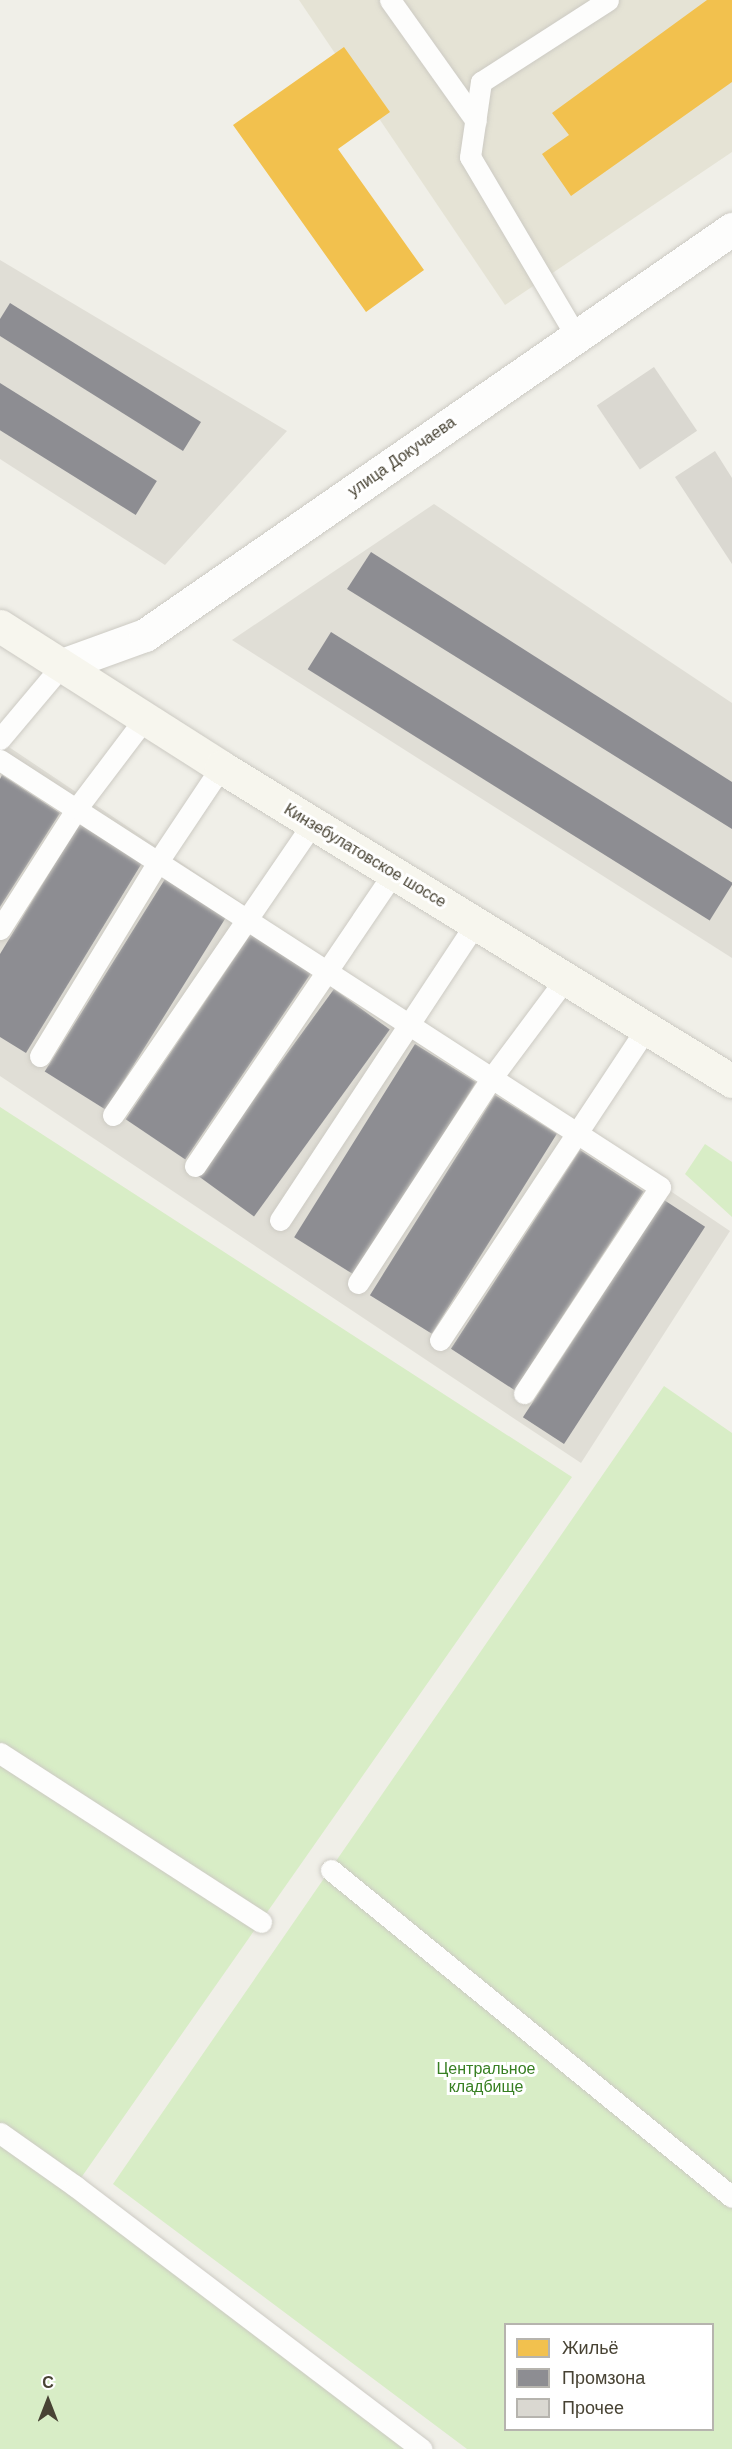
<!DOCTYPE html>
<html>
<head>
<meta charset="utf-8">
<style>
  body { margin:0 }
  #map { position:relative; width:732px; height:2449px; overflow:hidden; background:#f0efe8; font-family:Arial,sans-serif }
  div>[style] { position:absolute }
  .residential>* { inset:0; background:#e5e3d5 }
  .industrial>* { inset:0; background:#e0ded6 }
  .green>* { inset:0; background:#d8edc6 }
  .homes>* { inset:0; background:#f2c14e }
  .industry>* { inset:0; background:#8d8d92; transform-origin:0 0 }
  .building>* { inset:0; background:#dad8d1; transform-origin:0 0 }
  .roads { filter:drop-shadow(0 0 2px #cccac3) drop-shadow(0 0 2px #cccac3) }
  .service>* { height:21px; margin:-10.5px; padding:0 10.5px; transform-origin:10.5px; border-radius:10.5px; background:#fdfdfc }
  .minor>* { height:33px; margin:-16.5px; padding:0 16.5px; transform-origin:16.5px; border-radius:16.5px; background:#fdfdfc }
  .secondary>* { height:33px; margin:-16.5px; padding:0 16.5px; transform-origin:16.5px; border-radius:16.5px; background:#f7f6ee }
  span { translate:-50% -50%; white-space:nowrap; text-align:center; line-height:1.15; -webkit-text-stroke:6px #fff; paint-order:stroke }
  .street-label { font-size:16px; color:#484334 }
  .park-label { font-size:16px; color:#377f22 }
  .legend { position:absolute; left:504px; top:2323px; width:210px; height:108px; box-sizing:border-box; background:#fff; border:2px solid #b6b4ae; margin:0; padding:8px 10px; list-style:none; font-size:18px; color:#484334 }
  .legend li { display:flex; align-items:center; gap:12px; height:30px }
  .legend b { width:30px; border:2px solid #b6b4ae }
  .north { position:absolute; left:18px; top:2371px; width:60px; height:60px; -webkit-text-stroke:4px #fff; paint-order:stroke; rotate:0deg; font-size:16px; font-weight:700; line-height:24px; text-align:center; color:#484334 }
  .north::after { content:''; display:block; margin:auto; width:21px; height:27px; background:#484334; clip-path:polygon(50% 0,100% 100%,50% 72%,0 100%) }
</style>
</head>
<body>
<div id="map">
  <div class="residential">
    <i style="clip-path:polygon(299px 0,732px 0,732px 152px,505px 305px)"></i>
  </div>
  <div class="industrial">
    <i style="clip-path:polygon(0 260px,287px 431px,165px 565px,0 459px)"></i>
    <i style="clip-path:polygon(434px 504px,732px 703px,732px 958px,232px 640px)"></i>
    <i style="clip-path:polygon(0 741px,730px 1231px,581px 1463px,0 1076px)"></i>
  </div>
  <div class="green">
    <i style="clip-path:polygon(0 1107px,572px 1477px,76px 2185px,421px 2449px,0 2449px)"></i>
    <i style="clip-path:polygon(705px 1144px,732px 1162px,732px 1217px,685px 1174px)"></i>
    <i style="clip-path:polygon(evenodd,664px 1386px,732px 1433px,732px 2449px,467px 2449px,113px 2184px,664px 1386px,506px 2324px,712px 2324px,712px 2430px,506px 2430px,506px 2324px)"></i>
  </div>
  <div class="homes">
    <i style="clip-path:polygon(707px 0,732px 0,732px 82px,571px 196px,542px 154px,569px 135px,552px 113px)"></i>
    <i style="clip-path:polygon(344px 47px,390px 112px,338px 149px,424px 270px,366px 312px,233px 125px)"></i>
  </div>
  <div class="industry">
    <i style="clip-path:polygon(10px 303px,201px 422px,183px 451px,0 336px,0 319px)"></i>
    <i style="left:0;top:383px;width:185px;height:40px;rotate:32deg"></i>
    <i style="clip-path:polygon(371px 552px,732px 782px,732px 829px,347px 589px)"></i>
    <i style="left:331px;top:632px;width:474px;height:44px;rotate:32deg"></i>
    <i style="clip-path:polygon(2px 775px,60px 813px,0 907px,0 779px)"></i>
    <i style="clip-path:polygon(79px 824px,142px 863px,26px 1053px,0 1037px,0 954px)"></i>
    <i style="left:165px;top:879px;width:72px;height:227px;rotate:32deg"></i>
    <i style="left:252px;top:932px;width:72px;height:226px;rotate:34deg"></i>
    <i style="left:334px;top:989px;width:69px;height:231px;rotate:36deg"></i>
    <i style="left:415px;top:1044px;width:72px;height:228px;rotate:32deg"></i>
    <i style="left:495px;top:1095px;width:73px;height:236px;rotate:32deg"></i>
    <i style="left:580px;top:1150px;width:76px;height:237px;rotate:33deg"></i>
    <i style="left:664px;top:1200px;width:49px;height:259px;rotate:33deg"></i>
  </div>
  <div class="building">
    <i style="left:654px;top:367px;width:77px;height:69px;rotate:56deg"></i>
    <i style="clip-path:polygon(715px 451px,732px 478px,732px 564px,675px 477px)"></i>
  </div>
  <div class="roads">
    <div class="service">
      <i style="left:390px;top:0;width:148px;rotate:54.6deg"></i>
      <i style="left:576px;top:336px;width:208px;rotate:-120.6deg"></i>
      <i style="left:470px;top:157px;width:76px;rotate:-81.7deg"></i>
      <i style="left:481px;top:82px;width:151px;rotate:-32.8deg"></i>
      <i style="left:0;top:739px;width:97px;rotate:-50deg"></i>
      <i style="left:0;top:760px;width:786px;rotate:32.9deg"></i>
      <i style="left:660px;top:1187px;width:247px;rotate:123.4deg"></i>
      <i style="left:0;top:929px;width:143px;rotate:-57.5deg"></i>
      <i style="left:77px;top:808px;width:113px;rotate:-52.9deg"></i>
      <i style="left:40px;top:1056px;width:229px;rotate:-58.7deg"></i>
      <i style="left:159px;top:860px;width:112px;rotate:-56.3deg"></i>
      <i style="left:113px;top:1115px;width:353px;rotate:-55.6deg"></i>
      <i style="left:195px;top:1166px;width:355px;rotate:-55.9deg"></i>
      <i style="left:280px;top:1220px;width:354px;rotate:-56.6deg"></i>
      <i style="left:358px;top:1283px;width:247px;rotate:-56.9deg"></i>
      <i style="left:493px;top:1076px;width:122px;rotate:-53.3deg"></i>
      <i style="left:440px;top:1340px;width:377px;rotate:-56.5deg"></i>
      <i style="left:0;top:1753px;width:311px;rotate:32.9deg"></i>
      <i style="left:331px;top:1870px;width:517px;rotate:39.2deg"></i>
      <i style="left:0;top:2133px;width:92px;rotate:35.2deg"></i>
      <i style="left:75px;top:2186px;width:435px;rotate:37.2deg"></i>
    </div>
    <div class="minor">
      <i style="left:62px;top:665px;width:88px;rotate:-19.9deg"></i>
      <i style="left:145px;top:635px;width:714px;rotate:-34.67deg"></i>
    </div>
    <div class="secondary">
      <i style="left:0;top:626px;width:262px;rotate:32.5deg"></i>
      <i style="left:221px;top:767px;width:600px;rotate:31.57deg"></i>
    </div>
  </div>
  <div class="street-label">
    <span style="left:402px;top:457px;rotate:-35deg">улица Докучаева</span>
    <span style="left:365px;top:856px;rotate:31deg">Кинзебулатовское шоссе</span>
  </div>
  <div class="park-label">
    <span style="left:486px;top:2078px">Центральное<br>кладбище</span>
  </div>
  <ul class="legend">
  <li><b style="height:16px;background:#f2c14e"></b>Жильё</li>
  <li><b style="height:16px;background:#8d8d92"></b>Промзона</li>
  <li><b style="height:16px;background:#dad8d1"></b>Прочее</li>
  </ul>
  <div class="north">С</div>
</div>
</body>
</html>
